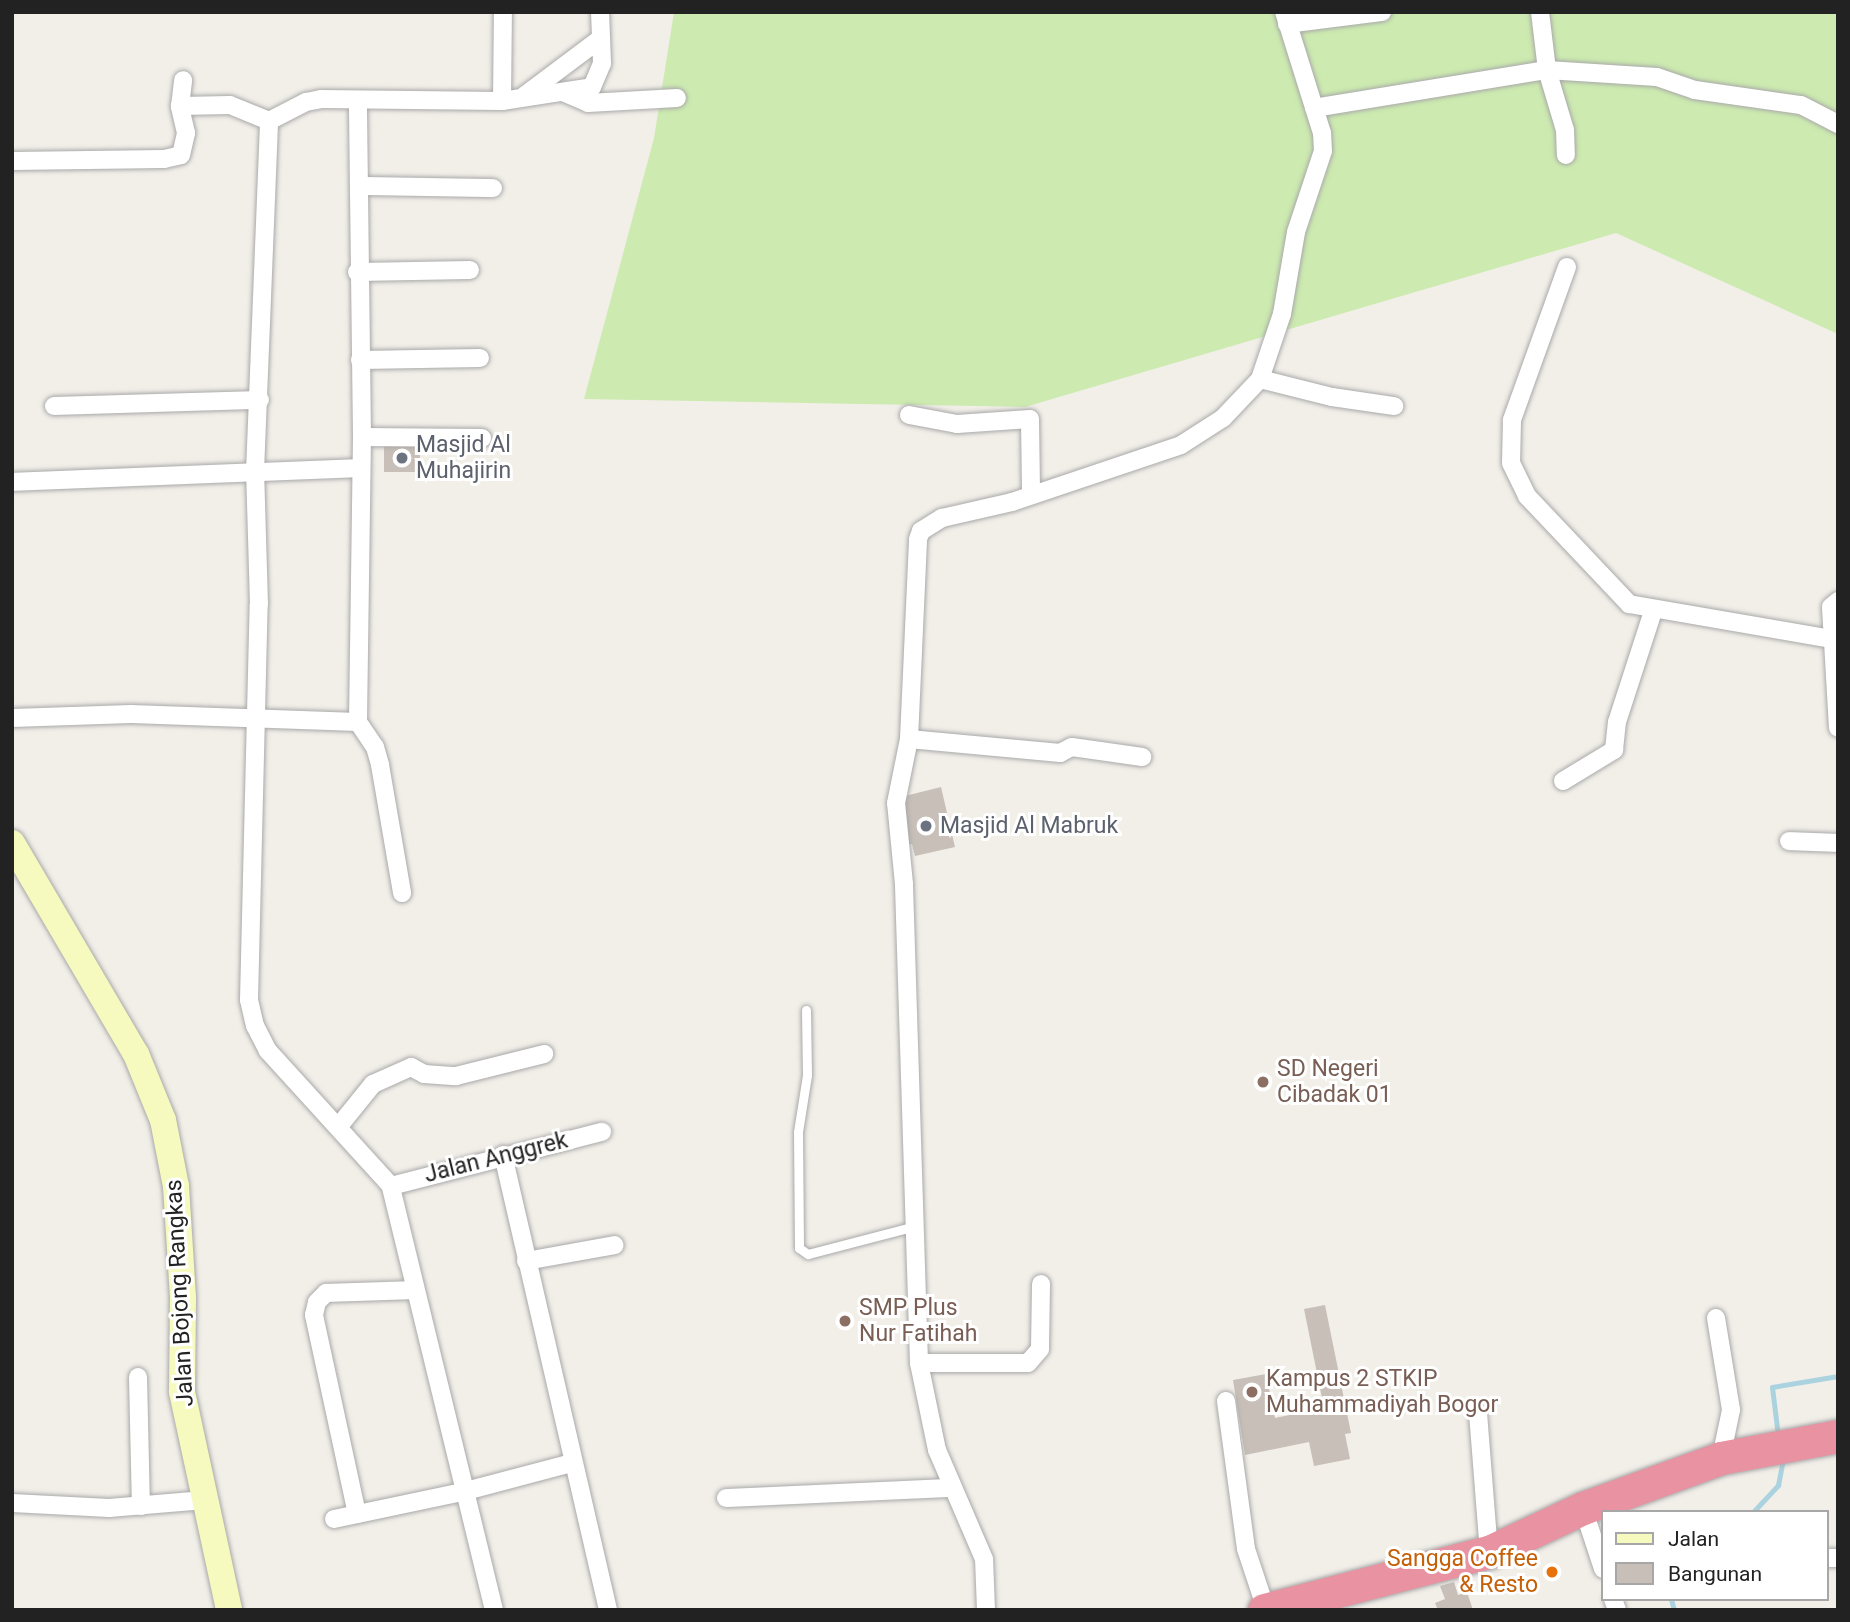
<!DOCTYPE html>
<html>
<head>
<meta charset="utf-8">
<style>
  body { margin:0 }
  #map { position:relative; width:1850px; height:1622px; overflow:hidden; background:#f2efe9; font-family:Roboto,sans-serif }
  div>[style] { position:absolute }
  .grass>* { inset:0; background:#cdebb0 }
  .stream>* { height:5px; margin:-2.5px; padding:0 2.5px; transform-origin:2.5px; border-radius:2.5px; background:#aad3df }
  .building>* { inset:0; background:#c7bfb8; transform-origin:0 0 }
  .roads { filter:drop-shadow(0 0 2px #a9a9a9) drop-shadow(0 0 2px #a9a9a9) }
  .lane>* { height:9px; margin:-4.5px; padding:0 4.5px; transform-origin:4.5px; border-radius:4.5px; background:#fff }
  .street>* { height:18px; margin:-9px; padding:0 9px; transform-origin:9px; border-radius:9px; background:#fff }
  .secondary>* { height:26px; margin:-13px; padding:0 13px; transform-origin:13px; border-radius:13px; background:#f7fabf }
  .highway>* { height:33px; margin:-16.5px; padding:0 16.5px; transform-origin:16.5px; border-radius:16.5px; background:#e892a2 }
  .dots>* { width:19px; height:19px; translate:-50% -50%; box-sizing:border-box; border:4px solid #fff; border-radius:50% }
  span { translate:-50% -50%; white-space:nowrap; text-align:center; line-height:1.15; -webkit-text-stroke:6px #fff; paint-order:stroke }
  .worship-label { font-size:23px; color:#5b616d }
  .left { translate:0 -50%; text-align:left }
  .education-label { font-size:23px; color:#785e54 }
  .street-label { font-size:23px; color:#222 }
  .food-label { font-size:23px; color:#c56008 }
  .right { translate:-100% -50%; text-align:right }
  .frame { position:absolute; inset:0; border:14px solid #222; pointer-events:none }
  .legend { position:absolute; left:1601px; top:1510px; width:228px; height:91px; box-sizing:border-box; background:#fff; border:2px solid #a7a7a7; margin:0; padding:9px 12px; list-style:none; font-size:21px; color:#222 }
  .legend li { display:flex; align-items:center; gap:14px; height:35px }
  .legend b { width:35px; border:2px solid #a7a7a7 }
</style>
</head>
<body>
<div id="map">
  <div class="grass">
    <i style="clip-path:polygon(674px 12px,1838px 12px,1838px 334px,1616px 233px,1025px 407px,584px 399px,654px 138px)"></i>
  </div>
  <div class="stream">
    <i style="left:1778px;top:1436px;width:49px;rotate:-97deg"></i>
    <i style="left:1772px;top:1387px;width:67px;rotate:-9.5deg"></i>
    <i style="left:1753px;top:1512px;width:37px;rotate:-47deg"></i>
    <i style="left:1778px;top:1485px;width:26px;rotate:-79deg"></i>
    <i style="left:1671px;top:1599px;width:11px;rotate:75deg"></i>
  </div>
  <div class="building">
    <i style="left:384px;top:445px;width:36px;height:27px"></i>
    <i style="clip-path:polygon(941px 787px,955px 847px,915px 856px,912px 844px,906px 845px,901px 797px)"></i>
    <i style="clip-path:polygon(1325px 1305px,1351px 1433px,1345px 1434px,1350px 1459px,1314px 1466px,1309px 1442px,1245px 1455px,1233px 1380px,1266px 1374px,1275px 1418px,1324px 1408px,1304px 1309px)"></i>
    <i style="clip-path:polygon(1454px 1582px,1458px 1595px,1467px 1592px,1473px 1610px,1438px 1610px,1435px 1603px,1445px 1599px,1440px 1586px)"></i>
  </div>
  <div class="roads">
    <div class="lane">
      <i style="left:806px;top:1010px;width:65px;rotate:89.1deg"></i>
      <i style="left:807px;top:1075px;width:58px;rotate:99deg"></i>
      <i style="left:798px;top:1132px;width:116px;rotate:89.5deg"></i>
      <i style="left:799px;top:1248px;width:11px;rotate:34deg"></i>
      <i style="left:808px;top:1254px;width:107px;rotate:-14.6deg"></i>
    </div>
    <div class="street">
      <i style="left:1540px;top:12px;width:58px;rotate:83.1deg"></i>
      <i style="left:1547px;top:70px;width:63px;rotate:73.3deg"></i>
      <i style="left:1565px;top:130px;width:25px;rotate:88deg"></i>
      <i style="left:1287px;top:24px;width:96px;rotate:-7.2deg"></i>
      <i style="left:565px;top:93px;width:25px;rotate:23deg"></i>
      <i style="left:588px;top:103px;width:89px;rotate:-3.2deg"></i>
      <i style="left:524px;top:96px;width:95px;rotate:-36.9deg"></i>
      <i style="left:502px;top:101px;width:89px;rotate:-89.4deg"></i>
      <i style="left:180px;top:106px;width:50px;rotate:-1.1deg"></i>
      <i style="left:230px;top:105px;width:42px;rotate:22.3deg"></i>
      <i style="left:1314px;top:108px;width:236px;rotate:-9.3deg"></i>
      <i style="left:1547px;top:70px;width:110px;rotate:3.6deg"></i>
      <i style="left:1657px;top:77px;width:40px;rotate:18.9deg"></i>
      <i style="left:1695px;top:90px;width:107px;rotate:8.1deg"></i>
      <i style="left:1801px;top:105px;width:42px;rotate:27.2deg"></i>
      <i style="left:12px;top:161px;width:152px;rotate:-0.8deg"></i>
      <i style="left:164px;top:159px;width:17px;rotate:-13deg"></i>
      <i style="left:181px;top:155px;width:23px;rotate:-77deg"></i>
      <i style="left:186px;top:133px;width:28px;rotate:-103deg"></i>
      <i style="left:180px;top:106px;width:26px;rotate:-83deg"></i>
      <i style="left:359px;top:186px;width:134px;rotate:0.9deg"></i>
      <i style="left:1567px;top:267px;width:163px;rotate:109.8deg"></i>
      <i style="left:1512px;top:420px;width:43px;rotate:91.3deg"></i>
      <i style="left:1511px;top:463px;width:37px;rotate:64deg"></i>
      <i style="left:1527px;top:496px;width:149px;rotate:46.6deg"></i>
      <i style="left:1629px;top:604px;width:205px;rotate:9.8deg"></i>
      <i style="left:357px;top:272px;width:113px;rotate:-1deg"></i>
      <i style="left:360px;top:360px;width:120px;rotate:-1deg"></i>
      <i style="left:1260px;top:379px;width:74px;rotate:14deg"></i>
      <i style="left:1332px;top:397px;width:63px;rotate:8.3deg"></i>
      <i style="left:54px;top:406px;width:206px;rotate:-1.7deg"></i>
      <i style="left:909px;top:415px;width:49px;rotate:10.6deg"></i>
      <i style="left:957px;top:424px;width:73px;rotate:-3.9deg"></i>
      <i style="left:1030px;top:419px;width:76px;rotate:89.2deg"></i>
      <i style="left:362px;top:437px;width:120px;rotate:0.5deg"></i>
      <i style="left:12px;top:482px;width:347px;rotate:-2.3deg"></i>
      <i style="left:1838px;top:601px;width:9px;rotate:139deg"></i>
      <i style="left:1831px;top:607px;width:121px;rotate:86.7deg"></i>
      <i style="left:12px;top:718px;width:119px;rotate:-1.9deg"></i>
      <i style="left:131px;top:714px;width:227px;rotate:2deg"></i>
      <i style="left:358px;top:722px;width:285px;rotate:-89.2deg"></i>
      <i style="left:362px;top:437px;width:337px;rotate:-90.7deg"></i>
      <i style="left:358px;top:722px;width:30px;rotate:56deg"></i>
      <i style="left:375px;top:747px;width:19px;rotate:74deg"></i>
      <i style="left:380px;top:765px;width:130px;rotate:80.2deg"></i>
      <i style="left:909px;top:739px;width:152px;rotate:5.3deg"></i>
      <i style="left:1060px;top:753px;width:13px;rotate:-27deg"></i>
      <i style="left:1072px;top:747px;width:71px;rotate:8.1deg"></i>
      <i style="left:1563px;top:781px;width:60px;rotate:-31.3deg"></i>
      <i style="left:1614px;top:750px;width:28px;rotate:-84deg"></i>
      <i style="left:1617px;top:722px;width:117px;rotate:-72deg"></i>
      <i style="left:1789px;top:841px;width:49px;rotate:2.3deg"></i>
      <i style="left:339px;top:1126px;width:54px;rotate:-51deg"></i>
      <i style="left:373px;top:1084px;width:42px;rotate:-24.1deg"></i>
      <i style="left:411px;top:1067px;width:15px;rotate:28deg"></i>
      <i style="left:424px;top:1074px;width:32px;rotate:4deg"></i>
      <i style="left:456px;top:1076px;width:91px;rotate:-14deg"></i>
      <i style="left:503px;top:1155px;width:467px;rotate:77deg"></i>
      <i style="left:391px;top:1186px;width:218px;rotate:-14.4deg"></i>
      <i style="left:526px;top:1261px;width:90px;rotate:-10.2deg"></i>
      <i style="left:1716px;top:1318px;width:93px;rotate:80.7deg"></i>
      <i style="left:1731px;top:1410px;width:49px;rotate:101.8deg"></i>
      <i style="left:919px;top:1363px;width:109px"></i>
      <i style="left:1028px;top:1363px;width:18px;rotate:-49deg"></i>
      <i style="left:1040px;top:1349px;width:65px;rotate:-89.1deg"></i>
      <i style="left:138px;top:1377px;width:129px;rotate:88.7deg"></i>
      <i style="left:1226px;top:1401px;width:149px;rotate:82.3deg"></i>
      <i style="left:1246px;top:1549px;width:63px;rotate:71.6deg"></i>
      <i style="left:1478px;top:1413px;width:139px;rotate:85.5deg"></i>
      <i style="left:726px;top:1498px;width:224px;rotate:-2.6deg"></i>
      <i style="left:12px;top:1503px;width:97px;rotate:3deg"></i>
      <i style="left:109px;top:1508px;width:96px;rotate:-4.8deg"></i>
      <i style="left:1583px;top:1508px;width:64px;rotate:71.8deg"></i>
      <i style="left:357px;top:1514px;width:204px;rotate:-102.2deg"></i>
      <i style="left:314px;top:1315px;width:13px;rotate:-77deg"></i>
      <i style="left:317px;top:1302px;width:13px;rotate:-45deg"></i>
      <i style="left:326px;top:1293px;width:89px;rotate:-1.9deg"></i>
      <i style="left:334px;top:1519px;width:131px;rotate:-11.9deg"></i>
      <i style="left:462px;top:1492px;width:114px;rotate:-14.8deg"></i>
      <i style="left:1827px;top:1558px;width:11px"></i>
      <i style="left:1613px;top:1599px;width:12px;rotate:70deg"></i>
      <i style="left:494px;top:1610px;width:436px;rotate:-103.7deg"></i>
      <i style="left:391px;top:1186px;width:183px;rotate:-132.3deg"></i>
      <i style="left:268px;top:1051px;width:28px;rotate:-117deg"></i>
      <i style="left:255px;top:1026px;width:27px;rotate:-103deg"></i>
      <i style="left:249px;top:1000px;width:396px;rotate:-88.6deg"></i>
      <i style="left:259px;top:604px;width:132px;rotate:-91.7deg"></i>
      <i style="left:255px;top:472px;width:351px;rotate:-87.7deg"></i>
      <i style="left:269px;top:121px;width:42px;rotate:-27.2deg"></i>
      <i style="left:306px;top:102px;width:15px;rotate:-11deg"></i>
      <i style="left:321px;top:99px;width:181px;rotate:0.6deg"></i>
      <i style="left:502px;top:101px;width:91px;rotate:-8.8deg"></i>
      <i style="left:592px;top:87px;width:26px;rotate:-67deg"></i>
      <i style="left:602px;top:63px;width:51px;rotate:-92.2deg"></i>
      <i style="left:986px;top:1610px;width:51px;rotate:-92.2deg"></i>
      <i style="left:984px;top:1559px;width:119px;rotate:-113.3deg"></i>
      <i style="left:937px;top:1450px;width:89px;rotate:-101.7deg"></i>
      <i style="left:919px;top:1363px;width:479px;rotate:-91.8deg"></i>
      <i style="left:904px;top:884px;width:81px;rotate:-95.6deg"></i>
      <i style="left:896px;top:803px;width:65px;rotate:-78.5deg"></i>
      <i style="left:909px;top:739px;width:200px;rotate:-87.4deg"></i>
      <i style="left:918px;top:539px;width:9px;rotate:-69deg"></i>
      <i style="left:921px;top:531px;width:25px;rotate:-32deg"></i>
      <i style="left:942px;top:518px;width:72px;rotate:-12.9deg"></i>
      <i style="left:1012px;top:502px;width:178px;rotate:-18.6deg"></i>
      <i style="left:1181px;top:445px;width:50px;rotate:-32.7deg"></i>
      <i style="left:1223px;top:418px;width:54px;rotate:-46.5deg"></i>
      <i style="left:1260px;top:379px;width:69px;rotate:-71.3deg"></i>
      <i style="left:1282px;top:314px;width:83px;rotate:-80.3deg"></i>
      <i style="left:1296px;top:232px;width:85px;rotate:-71.6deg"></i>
      <i style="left:1323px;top:151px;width:18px;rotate:-93deg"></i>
      <i style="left:1322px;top:133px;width:127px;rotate:-107.4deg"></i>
    </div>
    <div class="secondary">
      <i style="left:12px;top:843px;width:245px;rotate:59.6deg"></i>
      <i style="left:136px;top:1054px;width:71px;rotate:67.8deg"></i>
      <i style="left:163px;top:1120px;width:67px;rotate:78.9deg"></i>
      <i style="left:176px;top:1186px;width:112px;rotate:86.4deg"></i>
      <i style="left:183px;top:1298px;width:94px;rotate:90.6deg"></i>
      <i style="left:182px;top:1392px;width:223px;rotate:77.8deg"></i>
    </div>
    <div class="highway">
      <i style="left:1264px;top:1610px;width:232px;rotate:-14.5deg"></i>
      <i style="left:1489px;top:1552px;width:104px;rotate:-25.1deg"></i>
      <i style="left:1583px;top:1508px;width:147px;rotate:-19.9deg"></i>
      <i style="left:1721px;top:1458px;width:119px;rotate:-10.6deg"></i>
    </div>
  </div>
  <div class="dots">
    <i style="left:402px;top:458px;background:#6b7280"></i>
    <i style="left:926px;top:826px;background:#6b7280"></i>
    <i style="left:1263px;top:1082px;background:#8d6e63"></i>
    <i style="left:845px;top:1321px;background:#8d6e63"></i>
    <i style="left:1252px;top:1392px;background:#8d6e63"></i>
    <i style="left:1552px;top:1572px;background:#e8710a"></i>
  </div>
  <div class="worship-label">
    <span class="left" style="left:416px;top:458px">Masjid Al<br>Muhajirin</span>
    <span class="left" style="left:940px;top:826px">Masjid Al Mabruk</span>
  </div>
  <div class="education-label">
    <span class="left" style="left:1277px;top:1082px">SD Negeri<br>Cibadak 01</span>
    <span class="left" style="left:859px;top:1321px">SMP Plus<br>Nur Fatihah</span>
    <span class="left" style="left:1266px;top:1392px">Kampus 2 STKIP<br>Muhammadiyah Bogor</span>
  </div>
  <div class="street-label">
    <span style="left:496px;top:1158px;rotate:-14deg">Jalan Anggrek</span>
    <span style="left:180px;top:1293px;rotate:-93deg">Jalan Bojong Rangkas</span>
  </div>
  <div class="food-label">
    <span class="right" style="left:1538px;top:1572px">Sangga Coffee<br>&amp; Resto</span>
  </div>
  <div class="frame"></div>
  <ul class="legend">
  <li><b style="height:9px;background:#f7fabf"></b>Jalan</li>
  <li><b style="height:19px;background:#c7bfb8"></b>Bangunan</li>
  </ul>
</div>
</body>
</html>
